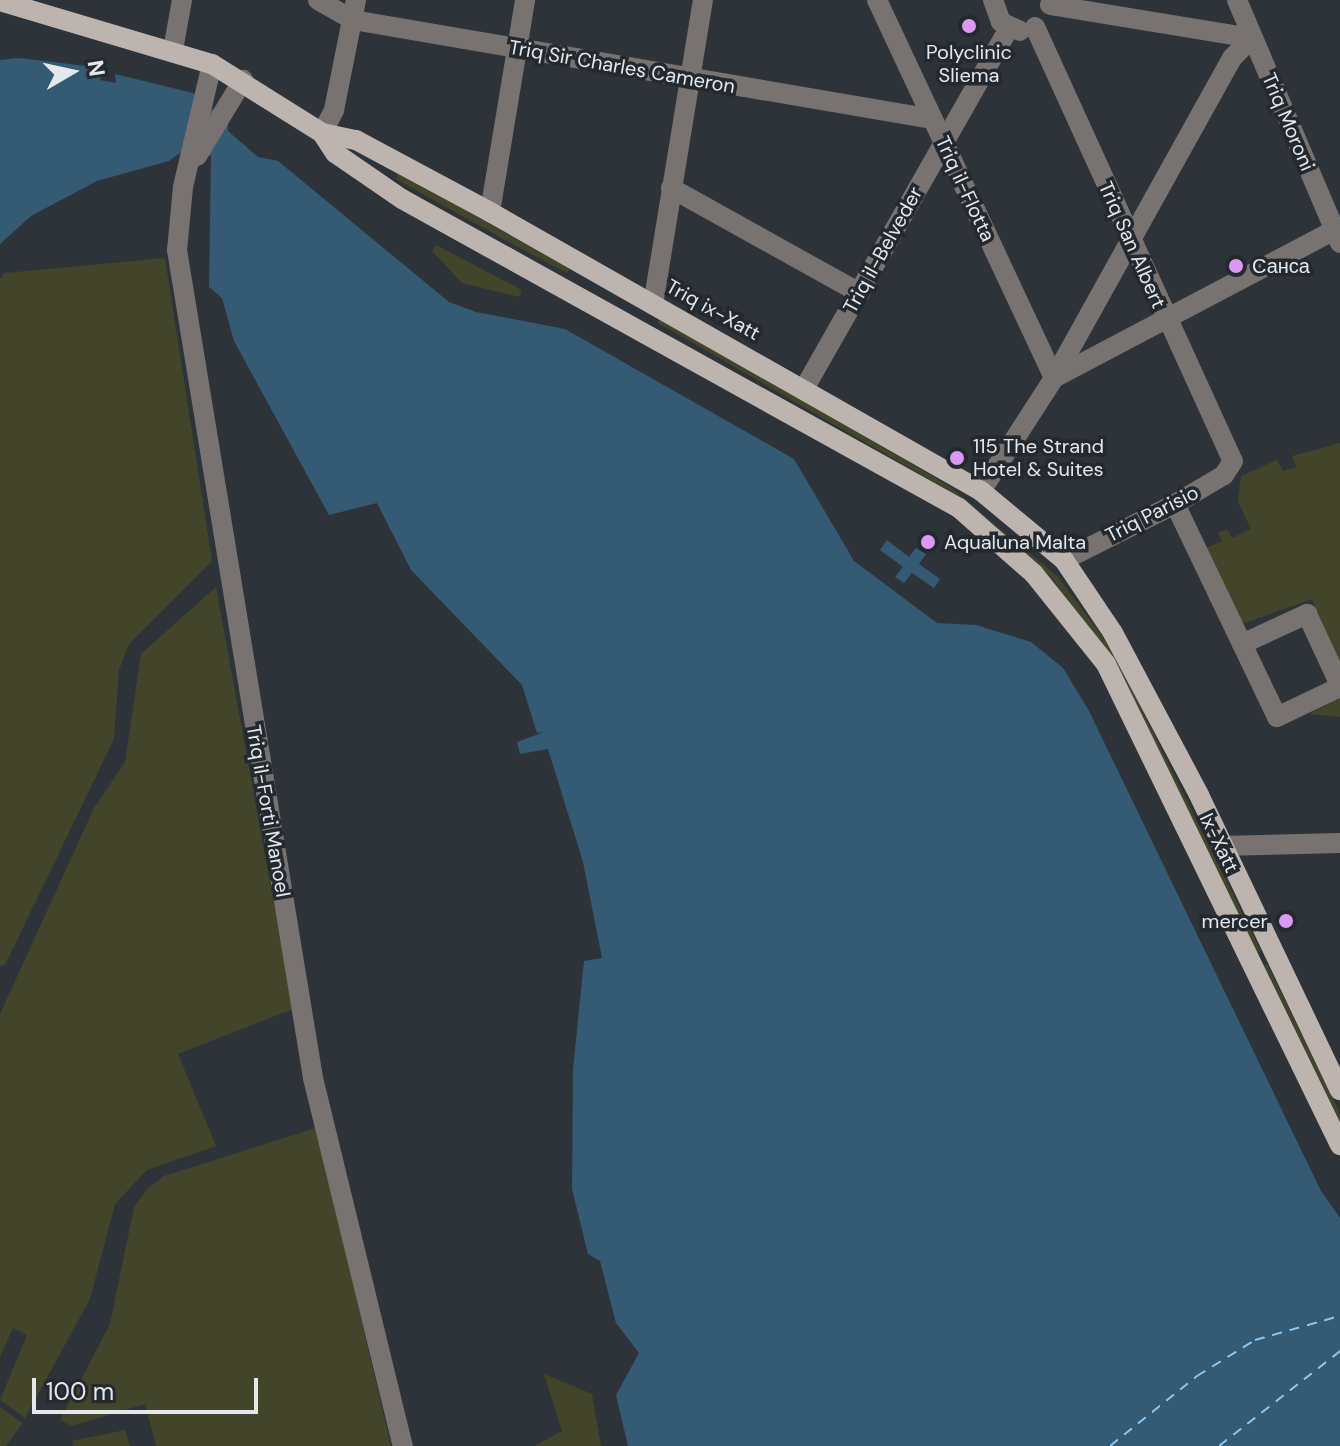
<!DOCTYPE html>
<html>
<head>
<meta charset="utf-8">
<style>
  body { margin:0 }
  #map { position:relative; width:1340px; height:1446px; overflow:hidden; background:#2e333a; font-family:"DM Sans",sans-serif }
  div>[style] { position:absolute }
  .green>* { inset:0; background:#42452a }
  .water>* { inset:0; background:#345a74 }
  .ferry>* { height:2px; margin-top:-1px; transform-origin:0; background:repeating-linear-gradient(90deg,#88c8f4 0 10px,transparent 0 18px) }
  .minor>* { height:20px; margin:-10px; padding:0 10px; transform-origin:10px; border-radius:10px; background:#787371 }
  .major>* { height:20px; margin:-10px; padding:0 10px; transform-origin:10px; border-radius:10px; background:#bdb3af }
  .dots>* { width:22px; height:22px; translate:-50% -50%; box-sizing:border-box; border:4px solid #242930; border-radius:50% }
  span { translate:-50% -50%; white-space:nowrap; text-align:center; line-height:1.15; -webkit-text-stroke:7px #242930; paint-order:stroke }
  .poi-label { font-size:20px; color:#e4e7ec }
  .left { translate:0 -50%; text-align:left }
  .right { translate:-100% -50%; text-align:right }
  .street-label { font-size:20px; color:#e4e7ec }
  .north { position:absolute; left:32px; top:32px; width:80px; height:80px; -webkit-text-stroke:6px #242930; paint-order:stroke; rotate:81deg; font-size:22px; font-weight:700; line-height:32px; text-align:center; color:#e4e7ec }
  .north::after { content:''; display:block; margin:auto; width:28px; height:36px; background:#e4e7ec; clip-path:polygon(50% 0,100% 100%,50% 72%,0 100%) }
  .scale { position:absolute; left:32px; top:1378px; width:226px; height:36px; box-sizing:border-box; border:4px solid #e4e7ec; border-top:0; padding-left:10px; font-size:24px; line-height:28px; white-space:nowrap; color:#e4e7ec; -webkit-text-stroke:6px #242930; paint-order:stroke }
</style>
</head>
<body>
<div id="map">
  <div class="green">
    <i style="clip-path:polygon(398px 174px,469px 212px,570px 269px,567px 273px,514px 245px,396px 179px)"></i>
    <i style="clip-path:polygon(436px 245px,522px 290px,519px 297px,462px 283px,432px 251px)"></i>
    <i style="clip-path:polygon(165px 258px,212px 561px,129px 644px,119px 670px,114px 739px,5px 965px,0 966px,0 279px,5px 273px)"></i>
    <i style="clip-path:polygon(660px 318px,948px 485px,1057px 576px,1112px 649px,1261px 951px,1257px 953px,1122px 677px,1053px 579px,984px 516px,946px 489px,658px 323px)"></i>
    <i style="clip-path:polygon(1340px 443px,1340px 669px,1312px 599px,1245px 623px,1237px 619px,1204px 549px,1222px 541px,1218px 533px,1227px 529px,1232px 538px,1251px 529px,1238px 502px,1241px 476px,1277px 460px,1283px 471px,1296px 467px,1292px 456px)"></i>
    <i style="clip-path:polygon(216px 587px,293px 1009px,178px 1054px,216px 1146px,147px 1170px,115px 1204px,90px 1299px,25px 1418px,0 1400px,27px 1335px,13px 1328px,0 1357px,0 1014px,94px 808px,125px 762px,141px 654px)"></i>
    <i style="clip-path:polygon(1340px 698px,1340px 717px,1309px 714px)"></i>
    <i style="clip-path:polygon(1267px 964px,1340px 1113px,1340px 1122px,1264px 965px)"></i>
    <i style="clip-path:polygon(316px 1128px,391px 1446px,156px 1446px,145px 1404px,72px 1426px,60px 1420px,110px 1324px,134px 1207px,147px 1189px,164px 1176px)"></i>
    <i style="clip-path:polygon(544px 1374px,592px 1394px,601px 1446px,535px 1446px,562px 1431px)"></i>
    <i style="clip-path:polygon(0 1407px,23px 1423px,6px 1446px,0 1446px)"></i>
    <i style="clip-path:polygon(125px 1430px,130px 1446px,73px 1446px,72px 1441px)"></i>
  </div>
  <div class="water">
    <i style="clip-path:polygon(19px 58px,103px 68px,100px 80px,116px 83px,115px 74px,193px 93px,228px 121px,228px 131px,258px 157px,278px 161px,449px 302px,476px 312px,565px 329px,794px 459px,854px 561px,937px 623px,976px 625px,1031px 642px,1063px 668px,1089px 711px,1321px 1191px,1340px 1218px,1340px 1446px,628px 1446px,616px 1395px,639px 1353px,616px 1323px,600px 1261px,588px 1254px,572px 1189px,573px 1069px,584px 961px,602px 958px,583px 862px,548px 749px,520px 754px,517px 742px,544px 732px,537px 733px,522px 685px,411px 570px,377px 503px,329px 515px,234px 341px,222px 298px,209px 287px,211px 156px,181px 152px,169px 161px,97px 181px,31px 216px,0 244px,0 60px)"></i>
    <i style="clip-path:polygon(887px 540px,909px 557px,916px 548px,926px 554px,919px 564px,940px 579px,934px 588px,912px 573px,904px 583px,895px 577px,903px 567px,880px 550px)"></i>
  </div>
  <div class="ferry">
    <i style="left:1110px;top:1446px;width:112px;rotate:-38.8deg"></i>
    <i style="left:1197px;top:1376px;width:68px;rotate:-31.8deg"></i>
    <i style="left:1255px;top:1340px;width:88px;rotate:-15.8deg"></i>
    <i style="left:1219px;top:1446px;width:154px;rotate:-38.1deg"></i>
  </div>
  <div class="minor">
    <i style="left:318px;top:0;width:40px;rotate:29.7deg"></i>
    <i style="left:353px;top:20px;width:587px;rotate:9.7deg"></i>
    <i style="left:877px;top:0;width:417px;rotate:64.9deg"></i>
    <i style="left:993px;top:0;width:23px;rotate:70deg"></i>
    <i style="left:1001px;top:22px;width:21px;rotate:25deg"></i>
    <i style="left:1237px;top:0;width:264px;rotate:67deg"></i>
    <i style="left:1050px;top:5px;width:205px;rotate:9.3deg"></i>
    <i style="left:1035px;top:27px;width:477px;rotate:65.5deg"></i>
    <i style="left:1233px;top:461px;width:17px;rotate:123deg"></i>
    <i style="left:1224px;top:475px;width:57px;rotate:149.4deg"></i>
    <i style="left:1175px;top:504px;width:124px;rotate:153.2deg"></i>
    <i style="left:173px;top:50px;width:51px;rotate:-79.8deg"></i>
    <i style="left:212px;top:64px;width:126px;rotate:103.3deg"></i>
    <i style="left:183px;top:187px;width:63px;rotate:95.4deg"></i>
    <i style="left:177px;top:250px;width:839px;rotate:80.67deg"></i>
    <i style="left:313px;top:1078px;width:379px;rotate:76.3deg"></i>
    <i style="left:322px;top:133px;width:26px;rotate:-62deg"></i>
    <i style="left:334px;top:110px;width:112px;rotate:-78.7deg"></i>
    <i style="left:197px;top:156px;width:89px;rotate:-58.8deg"></i>
    <i style="left:671px;top:188px;width:216px;rotate:29.1deg"></i>
    <i style="left:490px;top:212px;width:215px;rotate:-80.6deg"></i>
    <i style="left:653px;top:305px;width:309px;rotate:-80.7deg"></i>
    <i style="left:1054px;top:378px;width:323px;rotate:-27.8deg"></i>
    <i style="left:804px;top:389px;width:415px;rotate:-60.4deg"></i>
    <i style="left:981px;top:491px;width:135px;rotate:-57.1deg"></i>
    <i style="left:1054px;top:378px;width:366px;rotate:-60.9deg"></i>
    <i style="left:1232px;top:58px;width:28px;rotate:-45deg"></i>
    <i style="left:1175px;top:504px;width:236px;rotate:64.4deg"></i>
    <i style="left:1277px;top:717px;width:70px;rotate:-25.5deg"></i>
    <i style="left:1242px;top:644px;width:72px;rotate:-24.8deg"></i>
    <i style="left:1307px;top:614px;width:78px;rotate:65.1deg"></i>
    <i style="left:1221px;top:846px;width:119px;rotate:-1.4deg"></i>
  </div>
  <div class="major">
    <i style="left:0;top:1px;width:221px;rotate:16.6deg"></i>
    <i style="left:212px;top:64px;width:130px;rotate:32.1deg"></i>
    <i style="left:322px;top:133px;width:35px;rotate:12deg"></i>
    <i style="left:356px;top:140px;width:152px;rotate:28.2deg"></i>
    <i style="left:490px;top:212px;width:565px;rotate:29.61deg"></i>
    <i style="left:981px;top:491px;width:108px;rotate:39.7deg"></i>
    <i style="left:1064px;top:560px;width:88px;rotate:56.1deg"></i>
    <i style="left:1113px;top:633px;width:183px;rotate:62deg"></i>
    <i style="left:1199px;top:795px;width:327px;rotate:64.5deg"></i>
    <i style="left:322px;top:133px;width:24px;rotate:57deg"></i>
    <i style="left:335px;top:153px;width:81px;rotate:34.5deg"></i>
    <i style="left:402px;top:199px;width:637px;rotate:29.02deg"></i>
    <i style="left:959px;top:508px;width:100px;rotate:41.3deg"></i>
    <i style="left:1034px;top:574px;width:115px;rotate:51.3deg"></i>
    <i style="left:1106px;top:664px;width:535px;rotate:64.06deg"></i>
  </div>
  <div class="dots">
    <i style="left:969px;top:26px;background:#dc99f4"></i>
    <i style="left:1236px;top:266px;background:#dc99f4"></i>
    <i style="left:957px;top:458px;background:#dc99f4"></i>
    <i style="left:928px;top:542px;background:#dc99f4"></i>
    <i style="left:1286px;top:921px;background:#dc99f4"></i>
  </div>
  <div class="poi-label">
    <span style="left:969px;top:64px">Polyclinic<br>Sliema</span>
    <span class="left" style="left:1252px;top:266px">Санса</span>
    <span class="left" style="left:973px;top:458px">115 The Strand<br>Hotel &amp; Suites</span>
    <span class="left" style="left:944px;top:542px">Aqualuna Malta</span>
    <span class="right" style="left:1268px;top:921px">mercer</span>
  </div>
  <div class="street-label">
    <span style="left:622px;top:67px;rotate:10deg">Triq Sir Charles Cameron</span>
    <span style="left:1288px;top:122px;rotate:67deg">Triq Moroni</span>
    <span style="left:965px;top:189px;rotate:65deg">Triq il-Flotta</span>
    <span style="left:1132px;top:245px;rotate:66deg">Triq San Albert</span>
    <span style="left:883px;top:250px;rotate:-61deg">Triq il-Belveder</span>
    <span style="left:713px;top:310px;rotate:29deg">Triq ix-Xatt</span>
    <span style="left:1152px;top:514px;rotate:-27deg">Triq Parisio</span>
    <span style="left:268px;top:811px;rotate:80deg">Triq il-Forti Manoel</span>
    <span style="left:1219px;top:843px;rotate:64deg">Ix-Xatt</span>
  </div>
  <div class="north">N</div>
  <div class="scale">100 m</div>
</div>
</body>
</html>
